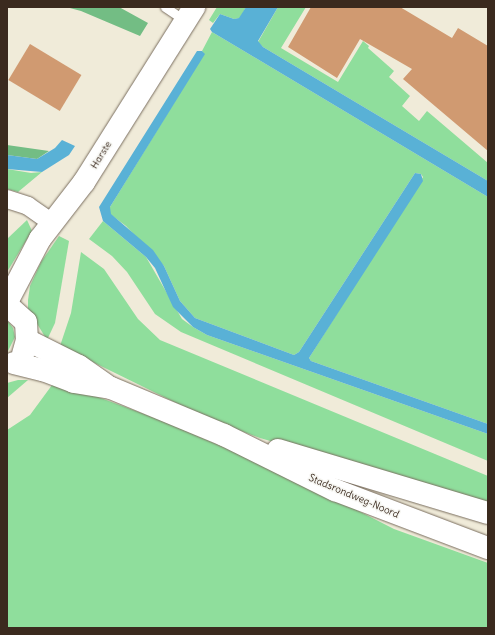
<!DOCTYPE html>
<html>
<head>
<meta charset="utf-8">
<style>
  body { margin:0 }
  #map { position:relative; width:495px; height:635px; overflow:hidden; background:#f0ebd9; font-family:Delius,sans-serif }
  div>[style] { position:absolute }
  .green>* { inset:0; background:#8fde9c }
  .forest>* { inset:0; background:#73bd84 }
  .water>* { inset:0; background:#59b1d6 }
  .building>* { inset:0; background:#d09a71; transform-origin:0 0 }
  .roads { filter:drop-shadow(0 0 1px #7a6e5f) drop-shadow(0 0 1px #7a6e5f) }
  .service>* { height:9px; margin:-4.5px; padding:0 4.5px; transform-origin:4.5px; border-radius:4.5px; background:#fff }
  .minor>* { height:18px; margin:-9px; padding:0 9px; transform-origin:9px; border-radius:9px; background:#fff }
  .tertiary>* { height:22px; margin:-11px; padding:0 11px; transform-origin:11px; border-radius:11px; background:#fff }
  .primary>* { height:22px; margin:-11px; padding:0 11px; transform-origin:11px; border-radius:11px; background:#fff }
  span { translate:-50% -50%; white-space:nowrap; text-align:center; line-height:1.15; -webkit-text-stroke:3px #f6f6f2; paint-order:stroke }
  .street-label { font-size:10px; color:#3b2a1e }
  .frame { position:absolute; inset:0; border:8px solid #3b2a1e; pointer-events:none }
</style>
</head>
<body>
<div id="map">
  <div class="green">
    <i style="clip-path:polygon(217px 7px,246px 7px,240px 18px,234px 19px,220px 14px,213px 23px,209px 20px)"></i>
    <i style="clip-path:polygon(278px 7px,306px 7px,281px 48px,338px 82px,363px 41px,369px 46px,368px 48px,394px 71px,389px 77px,410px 96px,402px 106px,419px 121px,427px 111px,488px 163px,488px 181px,263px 47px,258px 42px)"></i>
    <i style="clip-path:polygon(212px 32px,488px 197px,488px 424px,311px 361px,309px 358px,423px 177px,421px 174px,415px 173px,299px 352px,294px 355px,195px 318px,180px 301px,164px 266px,126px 226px,110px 214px,110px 207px,204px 54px,202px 51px)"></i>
    <i style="clip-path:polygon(7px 169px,31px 173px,42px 172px,18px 192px,7px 189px)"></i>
    <i style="clip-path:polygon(27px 220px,32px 231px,7px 272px,7px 239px)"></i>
    <i style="clip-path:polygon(103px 221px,146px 257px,182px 319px,193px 327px,207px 335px,488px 434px,488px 461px,181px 332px,155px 314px,127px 272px,112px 256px,89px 239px)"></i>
    <i style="clip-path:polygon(59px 236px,69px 241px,55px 323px,47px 340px,28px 309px,28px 300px,30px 286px,41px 262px)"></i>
    <i style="clip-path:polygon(81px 252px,104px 269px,138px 319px,160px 340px,488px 476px,488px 504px,260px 438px,211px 420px,60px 346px,71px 313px)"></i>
    <i style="clip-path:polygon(7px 320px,13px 328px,15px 337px,7px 353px)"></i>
    <i style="clip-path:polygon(18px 380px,28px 380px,7px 398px,7px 383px)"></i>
    <i style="clip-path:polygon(55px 381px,163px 421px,290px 476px,394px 529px,488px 563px,488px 628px,7px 628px,7px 430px,30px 415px)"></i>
  </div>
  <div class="forest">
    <i style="clip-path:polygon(66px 7px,119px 7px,148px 23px,140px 36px,81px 11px)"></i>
    <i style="clip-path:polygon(7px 145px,49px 151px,37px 159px,7px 155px)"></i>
  </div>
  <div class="water">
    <i style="clip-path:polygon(246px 7px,278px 7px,258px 41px,263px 47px,488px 181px,488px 197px,212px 32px,210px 29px,220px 14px,234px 19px,239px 18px)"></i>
    <i style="clip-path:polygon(197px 51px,202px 51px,205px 54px,110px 207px,111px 214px,153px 250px,164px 266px,180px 301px,195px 318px,294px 355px,299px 352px,415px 173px,421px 174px,423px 181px,309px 358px,311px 361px,488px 424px,488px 434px,207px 335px,193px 327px,173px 307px,155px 268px,146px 257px,103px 221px,99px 207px)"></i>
    <i style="clip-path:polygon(62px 140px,75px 146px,69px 155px,42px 172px,7px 169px,7px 155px,37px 159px,55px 148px)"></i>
  </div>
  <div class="building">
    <i style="clip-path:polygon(311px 7px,400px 7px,452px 38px,458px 28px,488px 46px,488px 151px,403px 79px,412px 69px,360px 39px,337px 78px,288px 47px)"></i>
    <i style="left:30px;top:44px;width:60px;height:42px;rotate:31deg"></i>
  </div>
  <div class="roads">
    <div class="service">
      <i style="left:165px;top:7px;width:25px;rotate:34deg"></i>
    </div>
    <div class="minor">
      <i style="left:7px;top:199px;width:22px;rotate:18deg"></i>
      <i style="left:28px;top:206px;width:29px;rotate:35deg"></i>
    </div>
    <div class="tertiary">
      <i style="left:7px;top:302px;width:71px;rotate:-62.4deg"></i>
      <i style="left:40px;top:239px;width:72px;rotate:-52.3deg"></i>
      <i style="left:84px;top:182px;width:207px;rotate:-57.8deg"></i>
    </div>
    <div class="primary">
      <i style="left:7px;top:305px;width:25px;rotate:42deg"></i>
      <i style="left:26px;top:322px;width:18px;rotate:87deg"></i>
      <i style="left:27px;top:340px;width:15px;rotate:106deg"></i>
      <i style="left:27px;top:340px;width:58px;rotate:26.6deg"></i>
      <i style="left:79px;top:366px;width:33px;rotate:35deg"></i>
      <i style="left:14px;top:363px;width:30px;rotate:14deg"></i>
      <i style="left:43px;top:370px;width:33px;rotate:21deg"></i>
      <i style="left:74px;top:382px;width:37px;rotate:9deg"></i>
      <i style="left:111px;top:388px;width:122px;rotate:22.6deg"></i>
      <i style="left:224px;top:435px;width:124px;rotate:26.4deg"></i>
      <i style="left:335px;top:490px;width:164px;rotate:20.8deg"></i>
      <i style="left:278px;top:450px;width:219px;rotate:16.7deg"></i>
    </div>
  </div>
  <div class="street-label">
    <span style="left:101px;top:155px;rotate:-58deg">Harste</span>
    <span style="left:354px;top:496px;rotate:23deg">Stadsrondweg-Noord</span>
  </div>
  <div class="frame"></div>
</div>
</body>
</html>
